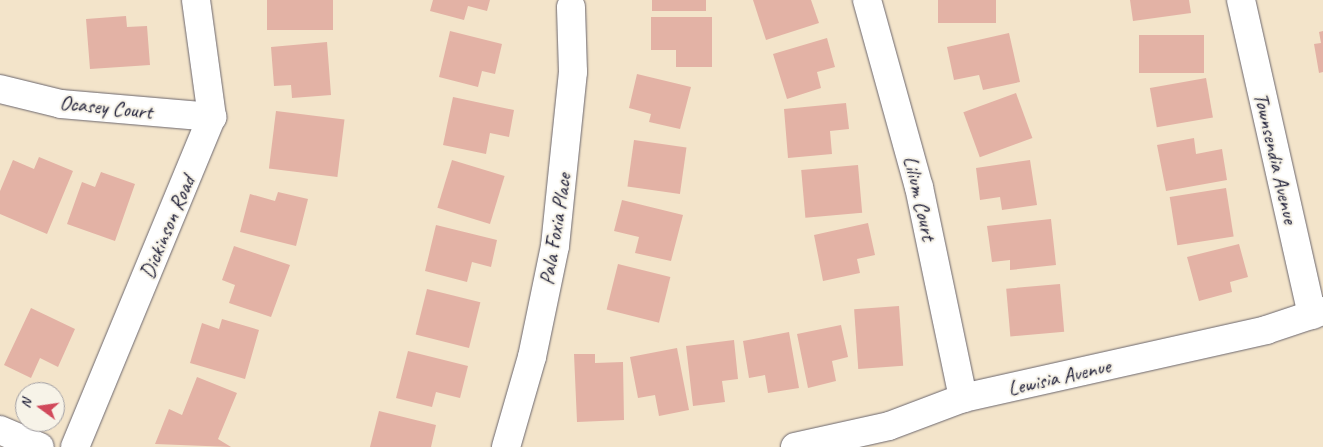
<!DOCTYPE html>
<html>
<head>
<meta charset="utf-8">
<style>
  body { margin:0 }
  #map { position:relative; width:1323px; height:447px; overflow:hidden; background:#f3e4ca; font-family:Caveat,sans-serif }
  div>[style] { position:absolute }
  .building>* { inset:0; background:#e3b2a5; transform-origin:0 0 }
  .roads { filter:drop-shadow(0 0 1px #6b666d) drop-shadow(0 0 1px #6b666d) }
  .street>* { height:28px; margin:-14px; padding:0 14px; transform-origin:14px; border-radius:14px; background:#fff }
  span { translate:-50% -50%; white-space:nowrap; text-align:center; line-height:1.15; -webkit-text-stroke:4px #f7f3e8; paint-order:stroke }
  .street-label { font-size:21px; color:#22223b }
  .north { position:absolute; left:15px; top:382px; width:50px; height:50px; box-sizing:border-box; background:#f7f3e8; border:1px solid #a29fa3; border-radius:50%; rotate:284deg; font-size:14px; font-weight:700; line-height:20px; text-align:center; color:#22223b }
  .north::after { content:''; display:block; margin:auto; width:18px; height:22px; background:#d1495b; clip-path:polygon(50% 0,100% 100%,50% 72%,0 100%) }
</style>
</head>
<body>
<div id="map">
  <div class="building">
    <i style="left:267px;top:0;width:66px;height:30px"></i>
    <i style="clip-path:polygon(433px 0,490px 0,487px 11px,468px 6px,464px 20px,430px 11px)"></i>
    <i style="left:652px;top:0;width:54px;height:11px"></i>
    <i style="clip-path:polygon(753px 0,811px 0,819px 23px,766px 40px)"></i>
    <i style="left:938px;top:0;width:58px;height:23px"></i>
    <i style="clip-path:polygon(1130px 0,1189px 0,1191px 13px,1133px 21px)"></i>
    <i style="clip-path:polygon(126px 16px,127px 27px,147px 26px,150px 65px,90px 69px,86px 19px)"></i>
    <i style="clip-path:polygon(651px 17px,712px 17px,712px 67px,676px 67px,676px 50px,651px 50px)"></i>
    <i style="clip-path:polygon(450px 31px,502px 44px,495px 74px,482px 71px,478px 87px,439px 77px)"></i>
    <i style="clip-path:polygon(1323px 31px,1323px 72px,1319px 73px,1314px 44px,1321px 43px,1319px 32px)"></i>
    <i style="clip-path:polygon(1009px 33px,1020px 82px,983px 90px,979px 75px,954px 80px,947px 47px)"></i>
    <i style="left:1204px;top:35px;width:38px;height:65px;rotate:90deg"></i>
    <i style="clip-path:polygon(827px 38px,835px 67px,817px 72px,821px 88px,787px 99px,773px 54px)"></i>
    <i style="clip-path:polygon(327px 42px,331px 95px,292px 98px,291px 85px,274px 86px,271px 47px)"></i>
    <i style="clip-path:polygon(637px 74px,691px 87px,680px 129px,649px 122px,651px 114px,629px 108px)"></i>
    <i style="left:1206px;top:78px;width:40px;height:57px;rotate:80deg"></i>
    <i style="left:1016px;top:93px;width:48px;height:56px;rotate:70deg"></i>
    <i style="clip-path:polygon(453px 97px,514px 110px,509px 137px,490px 133px,486px 154px,443px 145px)"></i>
    <i style="clip-path:polygon(846px 103px,849px 129px,830px 131px,832px 154px,788px 158px,784px 109px)"></i>
    <i style="left:276px;top:111px;width:69px;height:58px;rotate:7deg"></i>
    <i style="clip-path:polygon(1194px 138px,1196px 154px,1222px 149px,1227px 180px,1166px 191px,1157px 145px)"></i>
    <i style="left:634px;top:140px;width:53px;height:47px;rotate:8deg"></i>
    <i style="clip-path:polygon(39px 157px,73px 171px,47px 234px,0 214px,0 191px,13px 160px,34px 169px)"></i>
    <i style="left:452px;top:160px;width:55px;height:50px;rotate:17deg"></i>
    <i style="clip-path:polygon(1030px 160px,1037px 205px,1002px 210px,1000px 197px,980px 200px,976px 168px)"></i>
    <i style="left:858px;top:165px;width:48px;height:57px;rotate:85deg"></i>
    <i style="clip-path:polygon(101px 172px,135px 184px,115px 241px,67px 224px,82px 182px,95px 187px)"></i>
    <i style="left:1226px;top:188px;width:49px;height:57px;rotate:81deg"></i>
    <i style="clip-path:polygon(278px 192px,308px 199px,296px 246px,240px 232px,250px 194px,275px 201px)"></i>
    <i style="clip-path:polygon(622px 200px,683px 215px,671px 261px,635px 253px,639px 237px,614px 231px)"></i>
    <i style="clip-path:polygon(1051px 219px,1056px 265px,1010px 270px,1010px 260px,992px 262px,987px 226px)"></i>
    <i style="clip-path:polygon(868px 223px,875px 255px,857px 259px,860px 273px,823px 281px,814px 235px)"></i>
    <i style="clip-path:polygon(436px 225px,497px 240px,491px 267px,472px 262px,467px 282px,425px 271px)"></i>
    <i style="clip-path:polygon(1239px 244px,1248px 277px,1230px 282px,1232px 292px,1199px 301px,1187px 257px)"></i>
    <i style="clip-path:polygon(234px 246px,290px 265px,271px 317px,229px 303px,235px 285px,222px 280px)"></i>
    <i style="left:618px;top:264px;width:54px;height:47px;rotate:14deg"></i>
    <i style="left:1060px;top:284px;width:48px;height:54px;rotate:85deg"></i>
    <i style="left:427px;top:289px;width:55px;height:47px;rotate:14deg"></i>
    <i style="left:899px;top:306px;width:60px;height:45px;rotate:86deg"></i>
    <i style="clip-path:polygon(31px 308px,75px 329px,58px 367px,40px 358px,31px 378px,4px 365px)"></i>
    <i style="clip-path:polygon(222px 319px,259px 330px,245px 379px,190px 363px,202px 323px,219px 329px)"></i>
    <i style="clip-path:polygon(841px 325px,848px 357px,832px 361px,836px 381px,808px 388px,797px 334px)"></i>
    <i style="clip-path:polygon(789px 332px,799px 388px,768px 393px,765px 375px,749px 378px,743px 341px)"></i>
    <i style="clip-path:polygon(734px 340px,738px 379px,722px 381px,725px 402px,693px 406px,686px 346px)"></i>
    <i style="clip-path:polygon(677px 348px,689px 410px,659px 416px,655px 395px,638px 398px,630px 357px)"></i>
    <i style="clip-path:polygon(408px 351px,468px 366px,460px 398px,436px 392px,432px 407px,396px 398px)"></i>
    <i style="clip-path:polygon(574px 354px,595px 354px,595px 363px,623px 362px,624px 420px,577px 422px)"></i>
    <i style="clip-path:polygon(197px 377px,237px 393px,218px 439px,231px 447px,155px 444px,169px 409px,182px 415px)"></i>
    <i style="clip-path:polygon(379px 411px,436px 425px,431px 447px,370px 447px)"></i>
  </div>
  <div class="roads">
    <div class="street">
      <i style="left:867px;top:0;width:194px;rotate:74.5deg"></i>
      <i style="left:919px;top:187px;width:216px;rotate:78.2deg"></i>
      <i style="left:1241px;top:0;width:323px;rotate:77.3deg"></i>
      <i style="left:0;top:89px;width:63px;rotate:13.8deg"></i>
      <i style="left:61px;top:104px;width:152px;rotate:4.9deg"></i>
      <i style="left:0;top:430px;width:43px;rotate:23deg"></i>
      <i style="left:75px;top:447px;width:357px;rotate:-67.5deg"></i>
      <i style="left:212px;top:117px;width:118px;rotate:-97.8deg"></i>
      <i style="left:506px;top:447px;width:94px;rotate:-73.9deg"></i>
      <i style="left:532px;top:357px;width:113px;rotate:-78.3deg"></i>
      <i style="left:555px;top:246px;width:175px;rotate:-84.1deg"></i>
      <i style="left:573px;top:72px;width:65px;rotate:-91.8deg"></i>
      <i style="left:795px;top:447px;width:96px;rotate:-12.6deg"></i>
      <i style="left:889px;top:426px;width:79px;rotate:-20.7deg"></i>
      <i style="left:963px;top:398px;width:311px;rotate:-12.6deg"></i>
      <i style="left:1266px;top:330px;width:60px;rotate:-18.4deg"></i>
    </div>
  </div>
  <div class="street-label">
    <span style="left:106px;top:107px;rotate:6deg">Ocasey Court</span>
    <span style="left:1276px;top:158px;rotate:77deg">Townsendia Avenue</span>
    <span style="left:920px;top:198px;rotate:77deg">Lilium Court</span>
    <span style="left:167px;top:227px;rotate:-67deg">Dickinson Road</span>
    <span style="left:555px;top:229px;rotate:-81deg">Pala Foxia Place</span>
    <span style="left:1059px;top:377px;rotate:-13deg">Lewisia Avenue</span>
  </div>
  <div class="north">N</div>
</div>
</body>
</html>
